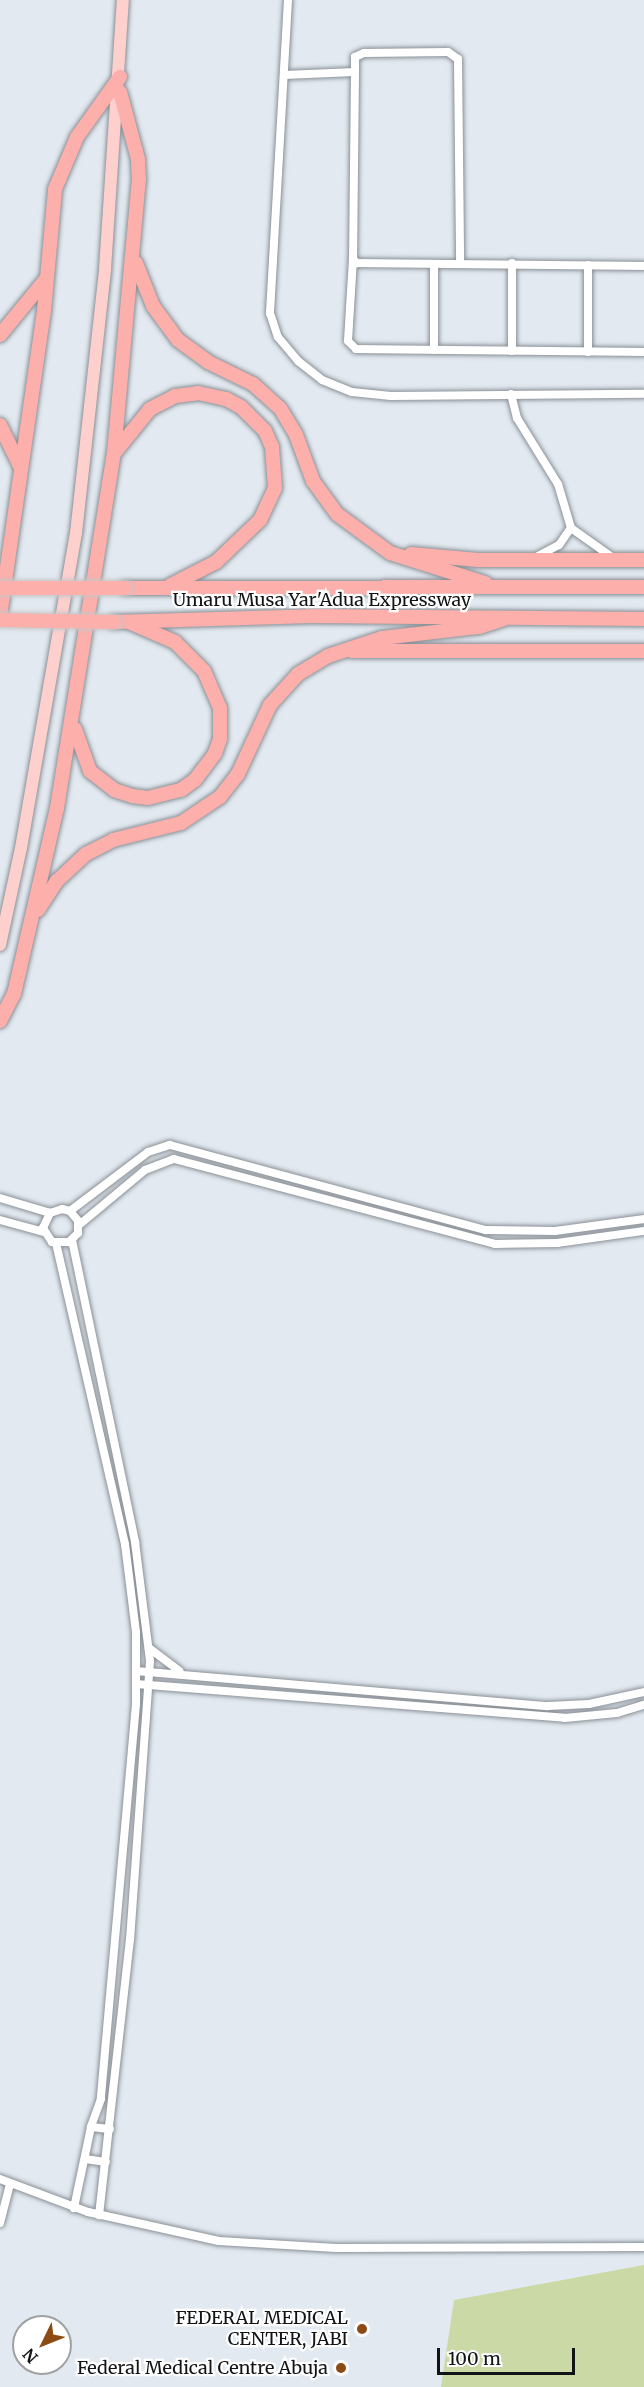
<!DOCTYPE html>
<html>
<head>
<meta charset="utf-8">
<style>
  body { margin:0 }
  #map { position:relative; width:644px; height:2387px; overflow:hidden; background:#e2e9f0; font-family:Merriweather,serif }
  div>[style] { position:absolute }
  .green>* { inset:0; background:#cbd9a6 }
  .roads { filter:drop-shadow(0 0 2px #8a9096) drop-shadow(0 0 2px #8a9096) }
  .street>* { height:8px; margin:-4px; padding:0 4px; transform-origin:4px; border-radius:4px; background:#fff }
  .primary>* { height:12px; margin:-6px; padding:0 6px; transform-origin:6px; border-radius:6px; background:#fdcfcd }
  .highway>* { height:14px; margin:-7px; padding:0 7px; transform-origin:7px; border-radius:7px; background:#fcafab }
  .bridges { filter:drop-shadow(0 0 2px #c6c6c7) drop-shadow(0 0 2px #c6c6c7) }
  .highway-bridge>* { height:14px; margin:-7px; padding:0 7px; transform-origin:7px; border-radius:7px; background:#fcafab }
  .dots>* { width:16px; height:16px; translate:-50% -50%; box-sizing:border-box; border:3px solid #fff; border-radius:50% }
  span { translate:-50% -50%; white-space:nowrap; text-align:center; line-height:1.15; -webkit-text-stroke:4.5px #fff; paint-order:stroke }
  .street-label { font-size:18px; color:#111315 }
  .poi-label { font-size:18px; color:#111315 }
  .right { translate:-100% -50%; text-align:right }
  .north { position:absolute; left:12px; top:2315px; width:60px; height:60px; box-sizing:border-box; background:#fff; border:2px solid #a0a1a1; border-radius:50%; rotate:227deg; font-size:16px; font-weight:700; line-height:24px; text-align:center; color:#111315 }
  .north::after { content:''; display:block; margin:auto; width:21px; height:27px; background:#8b4b13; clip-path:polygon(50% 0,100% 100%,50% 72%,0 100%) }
  .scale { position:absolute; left:437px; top:2348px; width:138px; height:27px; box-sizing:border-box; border:3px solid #111315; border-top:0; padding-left:8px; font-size:18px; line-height:21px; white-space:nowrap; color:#111315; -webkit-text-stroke:4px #fff; paint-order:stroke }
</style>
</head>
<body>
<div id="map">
  <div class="green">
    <i style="clip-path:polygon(644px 2265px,644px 2387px,441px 2387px,454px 2300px)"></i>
  </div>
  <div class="roads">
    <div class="street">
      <i style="left:288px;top:0;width:314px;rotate:93.3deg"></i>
      <i style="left:270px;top:313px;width:25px;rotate:72deg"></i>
      <i style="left:278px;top:337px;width:31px;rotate:50deg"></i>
      <i style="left:298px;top:361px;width:31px;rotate:38deg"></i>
      <i style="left:322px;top:380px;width:32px;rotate:22deg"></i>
      <i style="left:352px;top:392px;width:39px;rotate:6deg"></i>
      <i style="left:391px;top:396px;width:253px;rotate:-0.5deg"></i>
      <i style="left:355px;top:72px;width:15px;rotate:-90deg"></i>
      <i style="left:355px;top:57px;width:10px;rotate:-24deg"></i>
      <i style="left:364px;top:53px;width:84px;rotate:-0.7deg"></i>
      <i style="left:448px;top:52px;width:12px;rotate:35deg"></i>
      <i style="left:458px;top:59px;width:205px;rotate:89.4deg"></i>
      <i style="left:284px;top:75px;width:71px;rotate:-2.4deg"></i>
      <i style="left:355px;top:72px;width:187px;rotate:90.6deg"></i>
      <i style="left:353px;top:259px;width:6px;rotate:45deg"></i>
      <i style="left:357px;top:263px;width:287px;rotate:0.6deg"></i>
      <i style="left:353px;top:259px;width:82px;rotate:93.5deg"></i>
      <i style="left:348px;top:341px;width:11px;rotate:45deg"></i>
      <i style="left:356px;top:349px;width:288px;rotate:0.6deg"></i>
      <i style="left:434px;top:264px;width:86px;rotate:90deg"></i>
      <i style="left:512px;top:351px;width:88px;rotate:-90deg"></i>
      <i style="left:588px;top:352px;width:87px;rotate:-90deg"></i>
      <i style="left:511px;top:394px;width:25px;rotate:76deg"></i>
      <i style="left:517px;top:418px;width:78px;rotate:58.2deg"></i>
      <i style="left:558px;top:484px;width:46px;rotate:73.5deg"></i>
      <i style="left:538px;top:556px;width:24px;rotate:-28deg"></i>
      <i style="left:559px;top:545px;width:21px;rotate:-55deg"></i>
      <i style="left:571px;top:528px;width:50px;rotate:35.3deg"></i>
      <i style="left:0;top:1198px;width:52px;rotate:16.7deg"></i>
      <i style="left:70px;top:1211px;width:13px;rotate:51deg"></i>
      <i style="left:78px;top:1221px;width:12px;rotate:90deg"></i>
      <i style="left:78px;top:1233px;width:13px;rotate:135deg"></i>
      <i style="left:69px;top:1242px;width:17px;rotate:180deg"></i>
      <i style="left:52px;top:1242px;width:17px;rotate:-123deg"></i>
      <i style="left:43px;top:1228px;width:17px;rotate:-65deg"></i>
      <i style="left:50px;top:1213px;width:13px;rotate:-18deg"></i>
      <i style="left:62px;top:1209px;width:8px;rotate:14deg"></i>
      <i style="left:70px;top:1211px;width:98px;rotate:-37.1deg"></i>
      <i style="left:148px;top:1152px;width:23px;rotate:-18deg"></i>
      <i style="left:170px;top:1145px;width:327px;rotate:15.1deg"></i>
      <i style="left:486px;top:1230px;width:69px;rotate:0.8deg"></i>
      <i style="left:555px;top:1231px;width:90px;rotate:-7.7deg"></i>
      <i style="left:0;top:1220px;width:46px;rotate:15.3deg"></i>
      <i style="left:79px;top:1225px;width:86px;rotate:-39.8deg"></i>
      <i style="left:145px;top:1170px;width:31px;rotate:-21deg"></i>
      <i style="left:174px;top:1159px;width:332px;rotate:14.8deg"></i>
      <i style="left:495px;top:1244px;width:62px;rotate:-0.9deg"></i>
      <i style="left:557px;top:1243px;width:88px;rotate:-7.9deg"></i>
      <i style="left:72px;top:1240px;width:309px;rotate:78.2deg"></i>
      <i style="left:135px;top:1542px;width:120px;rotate:82.8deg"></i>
      <i style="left:150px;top:1661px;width:279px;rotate:94.1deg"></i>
      <i style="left:130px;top:1939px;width:278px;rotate:96.4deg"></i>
      <i style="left:56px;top:1243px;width:309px;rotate:77.1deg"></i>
      <i style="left:125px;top:1544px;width:89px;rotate:82.9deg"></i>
      <i style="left:136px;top:1632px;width:72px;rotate:90deg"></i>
      <i style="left:136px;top:1704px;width:397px;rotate:95.1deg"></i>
      <i style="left:101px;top:2099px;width:30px;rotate:110deg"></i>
      <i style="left:91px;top:2127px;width:83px;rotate:101.9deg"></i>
      <i style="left:149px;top:1648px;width:38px;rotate:37deg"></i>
      <i style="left:136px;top:1671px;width:413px;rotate:4.9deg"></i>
      <i style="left:548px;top:1706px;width:41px;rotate:-2.8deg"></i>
      <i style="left:589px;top:1704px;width:56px;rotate:-12.3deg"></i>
      <i style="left:136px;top:1684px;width:430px;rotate:4.5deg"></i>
      <i style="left:565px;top:1718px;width:52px;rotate:-5.5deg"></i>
      <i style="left:617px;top:1713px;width:28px;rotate:-17deg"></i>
      <i style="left:91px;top:2127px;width:19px;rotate:6deg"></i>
      <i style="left:85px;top:2159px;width:21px;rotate:8deg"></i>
      <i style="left:0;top:2179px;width:94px;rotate:20.6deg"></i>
      <i style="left:88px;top:2212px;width:134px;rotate:12.5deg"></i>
      <i style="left:219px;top:2241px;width:117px;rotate:3.4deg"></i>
      <i style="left:336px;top:2248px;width:308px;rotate:-0.2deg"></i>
      <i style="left:0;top:2223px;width:40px;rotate:-75.6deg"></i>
    </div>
    <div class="primary">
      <i style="left:0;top:945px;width:99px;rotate:-77.8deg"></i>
      <i style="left:21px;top:848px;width:320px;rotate:-80.1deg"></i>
      <i style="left:76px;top:533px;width:266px;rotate:-83.7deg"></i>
      <i style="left:105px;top:269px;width:270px;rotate:-86.2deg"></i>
    </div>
    <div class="highway">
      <i style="left:136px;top:263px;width:46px;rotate:68.4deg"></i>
      <i style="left:153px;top:306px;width:42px;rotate:53.7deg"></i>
      <i style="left:178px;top:340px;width:37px;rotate:36deg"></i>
      <i style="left:208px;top:362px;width:50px;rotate:26.1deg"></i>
      <i style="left:253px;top:384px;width:36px;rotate:42deg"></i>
      <i style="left:280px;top:408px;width:31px;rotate:59deg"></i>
      <i style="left:296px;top:435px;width:49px;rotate:69.7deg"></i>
      <i style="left:313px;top:481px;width:41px;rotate:54deg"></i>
      <i style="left:337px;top:514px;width:66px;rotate:36.3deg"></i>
      <i style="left:390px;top:553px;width:100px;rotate:17.5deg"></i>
      <i style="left:0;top:335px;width:72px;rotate:-50.6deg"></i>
      <i style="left:0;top:425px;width:46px;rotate:64deg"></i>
      <i style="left:116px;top:451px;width:54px;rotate:-51deg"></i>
      <i style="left:150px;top:409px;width:28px;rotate:-27deg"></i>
      <i style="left:175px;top:396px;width:23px;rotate:-7deg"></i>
      <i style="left:198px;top:393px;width:29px;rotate:12deg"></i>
      <i style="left:226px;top:399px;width:17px;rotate:28deg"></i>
      <i style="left:241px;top:407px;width:34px;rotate:45deg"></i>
      <i style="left:265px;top:431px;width:17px;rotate:66deg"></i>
      <i style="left:272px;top:447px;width:41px;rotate:85.8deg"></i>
      <i style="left:275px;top:488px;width:35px;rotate:115deg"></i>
      <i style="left:260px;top:520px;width:61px;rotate:136.3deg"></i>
      <i style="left:216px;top:562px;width:51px;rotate:152.9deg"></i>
      <i style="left:411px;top:554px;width:67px;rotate:5.1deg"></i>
      <i style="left:478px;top:560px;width:166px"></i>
      <i style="left:125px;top:588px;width:519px;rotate:-0.11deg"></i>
      <i style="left:0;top:616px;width:308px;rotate:-81.8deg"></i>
      <i style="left:44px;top:311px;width:122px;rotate:-84.8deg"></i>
      <i style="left:55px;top:189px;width:56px;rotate:-67.1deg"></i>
      <i style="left:77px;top:137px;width:74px;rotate:-54.4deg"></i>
      <i style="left:114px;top:622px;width:198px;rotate:-1.7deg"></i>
      <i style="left:312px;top:616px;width:332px;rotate:0.5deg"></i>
      <i style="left:352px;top:651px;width:292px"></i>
      <i style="left:75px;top:729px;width:45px;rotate:70.3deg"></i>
      <i style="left:90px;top:771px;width:31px;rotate:38deg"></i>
      <i style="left:114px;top:790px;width:19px;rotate:18deg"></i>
      <i style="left:132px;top:796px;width:16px;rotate:7deg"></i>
      <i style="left:148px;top:798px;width:34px;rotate:-14deg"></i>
      <i style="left:181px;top:790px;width:17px;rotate:-36deg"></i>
      <i style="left:195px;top:780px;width:34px;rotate:-53deg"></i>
      <i style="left:215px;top:753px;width:15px;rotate:-70deg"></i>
      <i style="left:220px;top:739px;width:31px;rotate:-90deg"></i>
      <i style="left:220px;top:708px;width:40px;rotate:-113.4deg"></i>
      <i style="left:204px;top:671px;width:41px;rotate:-135deg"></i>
      <i style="left:175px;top:642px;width:50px;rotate:-156.5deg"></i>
      <i style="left:38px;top:910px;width:35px;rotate:-57deg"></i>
      <i style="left:57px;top:881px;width:40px;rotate:-43deg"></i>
      <i style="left:86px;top:854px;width:30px;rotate:-27deg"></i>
      <i style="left:113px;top:840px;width:70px;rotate:-14deg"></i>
      <i style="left:181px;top:823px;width:47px;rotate:-33.7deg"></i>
      <i style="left:220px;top:797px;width:29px;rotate:-52deg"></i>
      <i style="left:238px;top:774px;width:76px;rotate:-65.1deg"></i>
      <i style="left:270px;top:705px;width:42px;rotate:-47.9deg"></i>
      <i style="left:298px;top:674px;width:35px;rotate:-31deg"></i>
      <i style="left:328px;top:656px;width:57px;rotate:-18.4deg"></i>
      <i style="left:382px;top:638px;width:98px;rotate:-6.5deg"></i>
      <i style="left:479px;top:627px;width:25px;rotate:-18deg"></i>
      <i style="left:0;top:1021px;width:30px;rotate:-63deg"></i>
      <i style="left:14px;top:994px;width:191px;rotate:-77deg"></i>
      <i style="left:57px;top:808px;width:360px;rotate:-80.9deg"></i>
      <i style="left:114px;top:453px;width:274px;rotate:-84.8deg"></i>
      <i style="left:139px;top:180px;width:21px;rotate:-93deg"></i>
      <i style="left:138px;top:159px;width:69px;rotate:-105deg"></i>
    </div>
  </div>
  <div class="bridges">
    <div class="highway-bridge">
      <i style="left:0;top:588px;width:125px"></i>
      <i style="left:0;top:620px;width:114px;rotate:1deg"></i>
    </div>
  </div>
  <div class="dots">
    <i style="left:362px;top:2329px;background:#8b4b13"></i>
    <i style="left:341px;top:2368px;background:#8b4b13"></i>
  </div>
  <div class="street-label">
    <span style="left:322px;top:600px">Umaru Musa Yar'Adua Expressway</span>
  </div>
  <div class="poi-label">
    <span class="right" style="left:348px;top:2329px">FEDERAL MEDICAL<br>CENTER, JABI</span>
    <span class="right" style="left:328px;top:2368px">Federal Medical Centre Abuja</span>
  </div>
  <div class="north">N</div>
  <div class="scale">100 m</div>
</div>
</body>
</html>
